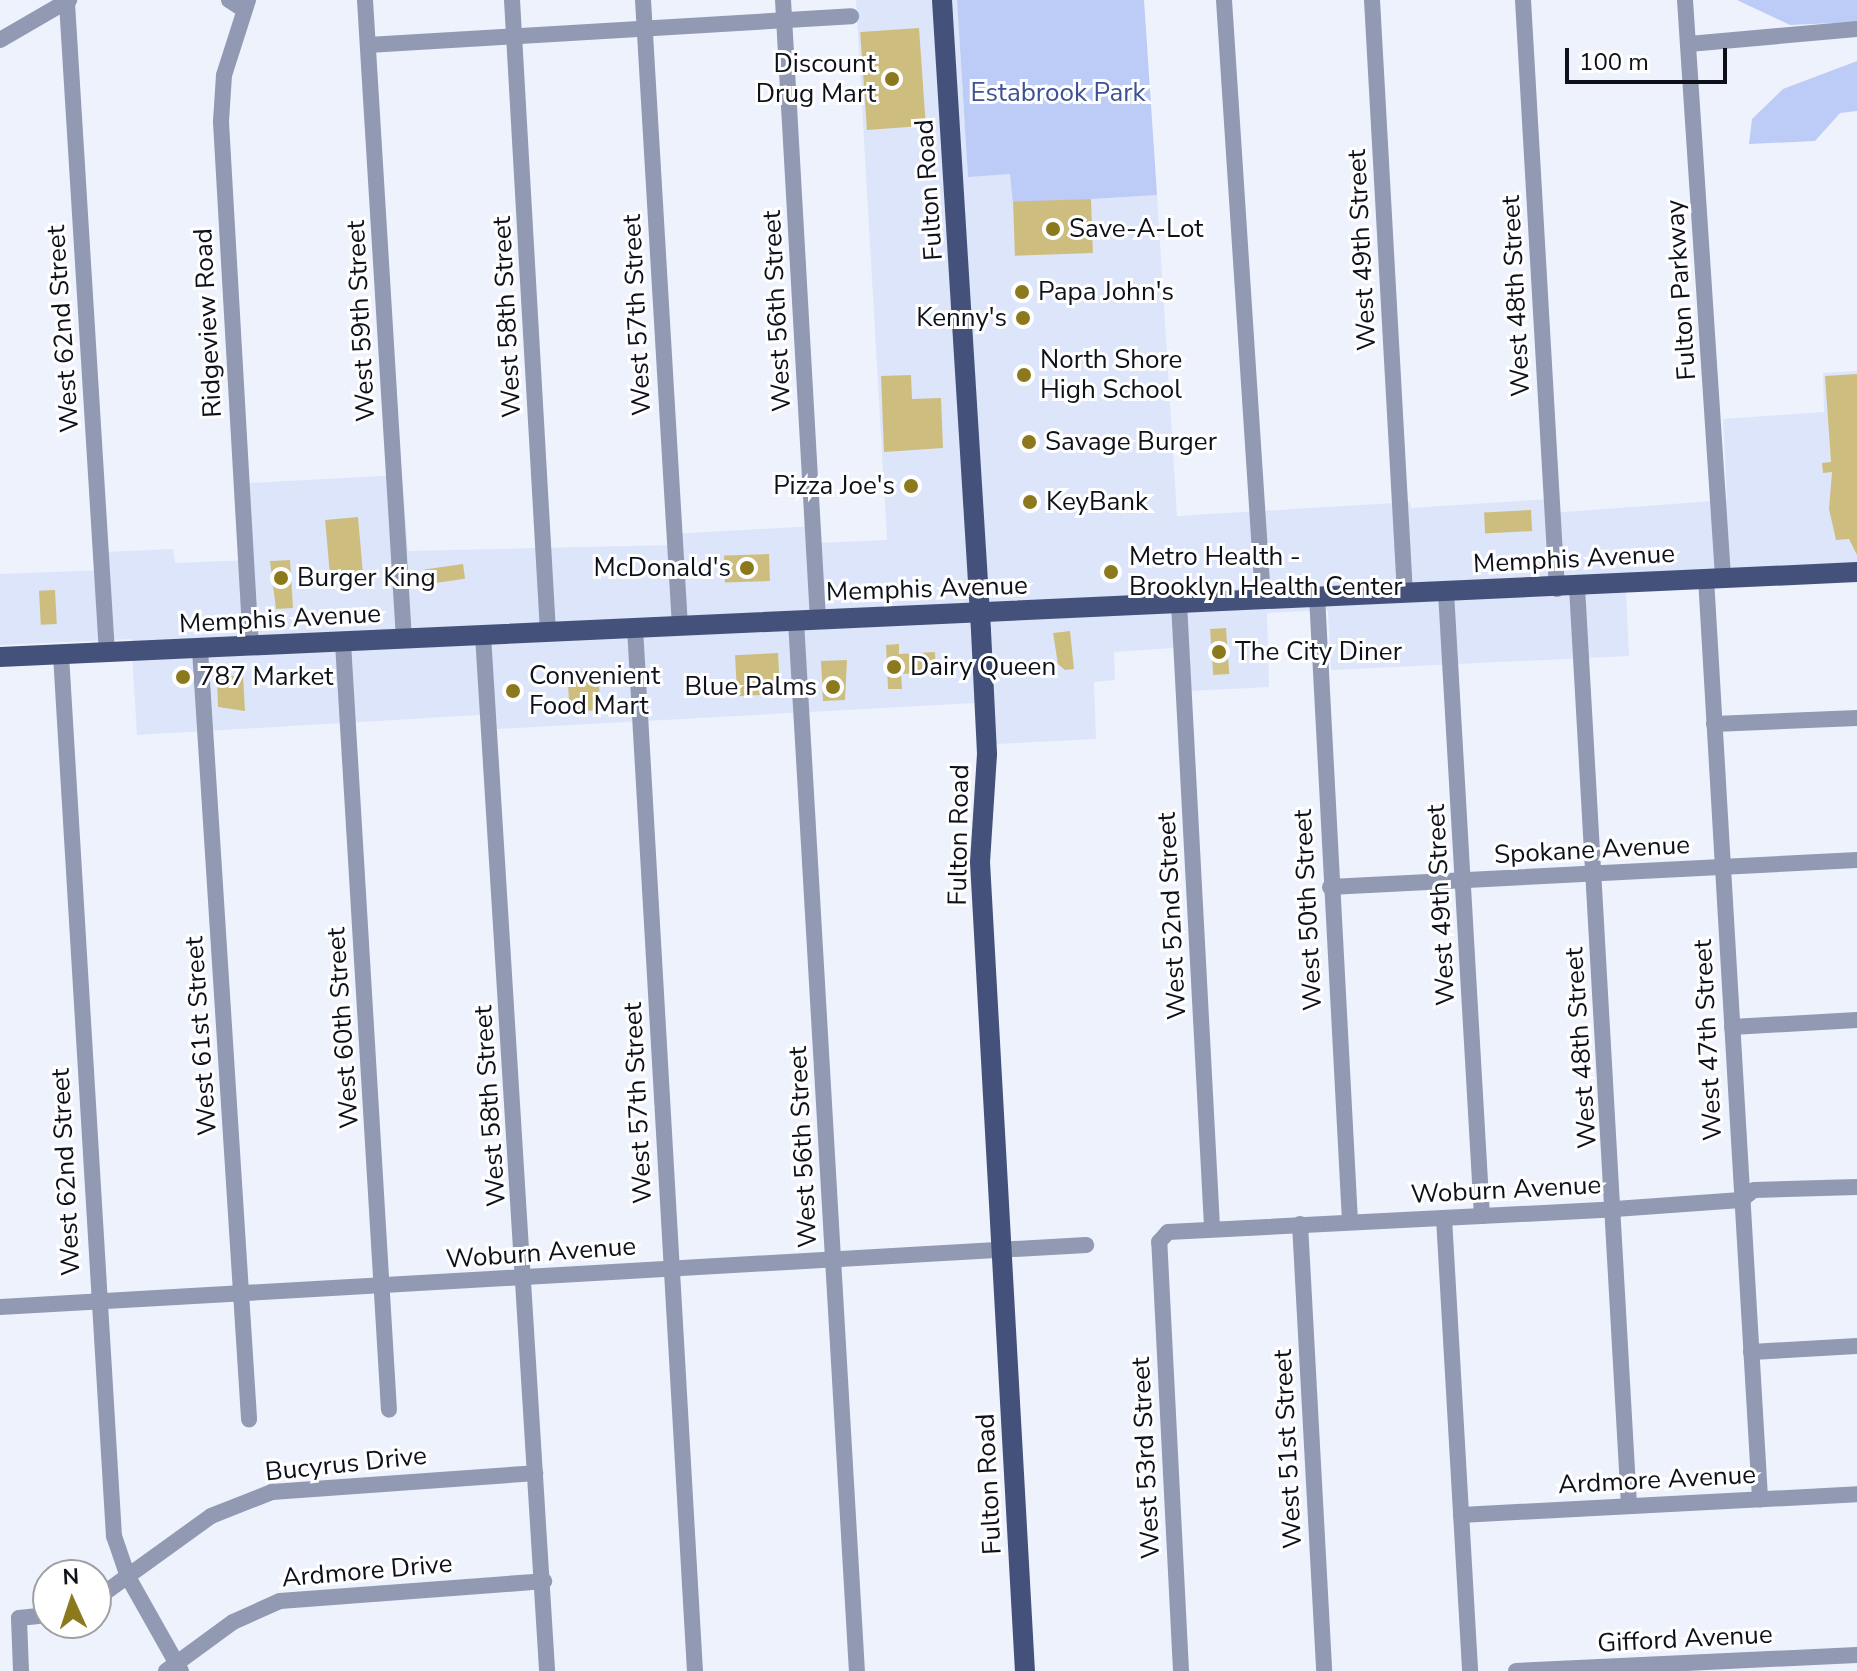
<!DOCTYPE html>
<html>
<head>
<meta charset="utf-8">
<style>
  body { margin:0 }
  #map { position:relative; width:1857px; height:1671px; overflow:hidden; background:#edf2fd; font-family:"Nunito Sans",sans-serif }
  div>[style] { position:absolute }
  .built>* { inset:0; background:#dde5fa }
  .green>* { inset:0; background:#bcccf7 }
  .building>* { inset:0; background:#cdbe80; transform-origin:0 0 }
  .minor>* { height:16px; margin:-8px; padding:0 8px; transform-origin:8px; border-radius:8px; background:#919ab2 }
  .major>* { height:20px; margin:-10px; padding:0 10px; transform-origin:10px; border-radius:10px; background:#44527b }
  .dots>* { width:22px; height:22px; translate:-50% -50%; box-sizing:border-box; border:4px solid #fff; border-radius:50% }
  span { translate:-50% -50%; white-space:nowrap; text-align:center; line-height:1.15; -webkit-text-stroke:6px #fff; paint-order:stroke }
  .poi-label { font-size:26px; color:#0e111a }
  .right { translate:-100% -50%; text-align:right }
  .left { translate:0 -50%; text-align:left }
  .park-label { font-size:26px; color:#3d5195 }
  .street-label { font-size:26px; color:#0e111a }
  .north { position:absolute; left:32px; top:1559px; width:80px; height:80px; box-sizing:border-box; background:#fff; border:2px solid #9fa0a3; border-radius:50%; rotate:357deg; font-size:22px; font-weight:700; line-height:32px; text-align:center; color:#0e111a }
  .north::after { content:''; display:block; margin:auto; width:28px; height:36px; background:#8c781d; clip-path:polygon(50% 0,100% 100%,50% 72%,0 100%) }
  .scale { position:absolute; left:1565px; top:48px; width:162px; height:36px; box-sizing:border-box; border:4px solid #0e111a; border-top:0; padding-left:10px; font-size:24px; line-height:28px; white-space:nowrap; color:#0e111a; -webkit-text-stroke:6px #fff; paint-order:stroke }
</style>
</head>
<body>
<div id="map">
  <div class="built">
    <i style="clip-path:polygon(856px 0,957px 0,968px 176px,1011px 174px,1013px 204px,1157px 195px,1177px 516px,1410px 502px,1411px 508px,1549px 499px,1550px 513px,1727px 500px,1723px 419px,1824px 412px,1823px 373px,1857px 371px,1857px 578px,1626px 592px,1629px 656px,1331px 670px,1328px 610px,1267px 613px,1269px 687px,1191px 691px,1189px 647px,1114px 652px,1115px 680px,1094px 682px,1096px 739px,996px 744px,993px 702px,497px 729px,496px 714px,137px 735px,131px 639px,0 645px,0 574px,106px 570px,104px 552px,173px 549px,175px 563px,250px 560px,247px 483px,402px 475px,408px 551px,671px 545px,671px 534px,815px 526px,816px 543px,887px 540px)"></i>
  </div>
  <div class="green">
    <i style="clip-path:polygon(957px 0,1144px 0,1157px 195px,1013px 204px,1010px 174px,968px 177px)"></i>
    <i style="clip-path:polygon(1737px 0,1857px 0,1857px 22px,1790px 25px)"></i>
    <i style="clip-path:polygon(1857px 61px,1857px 111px,1840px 113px,1815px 141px,1749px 144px,1752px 119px,1783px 89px)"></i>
  </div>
  <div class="building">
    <i style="left:919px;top:28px;width:98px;height:59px;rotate:86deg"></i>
    <i style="left:1091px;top:199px;width:54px;height:78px;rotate:88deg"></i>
    <i style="clip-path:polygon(1857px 374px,1857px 555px,1849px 539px,1836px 540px,1829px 509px,1832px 472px,1823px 473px,1822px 463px,1831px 462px,1825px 376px)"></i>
    <i style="clip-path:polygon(911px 375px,912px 399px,941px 398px,943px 448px,884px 452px,881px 376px)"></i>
    <i style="left:1531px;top:510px;width:21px;height:47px;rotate:87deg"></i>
    <i style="left:358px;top:517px;width:56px;height:33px;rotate:85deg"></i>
    <i style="left:769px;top:554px;width:27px;height:45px;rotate:88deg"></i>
    <i style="clip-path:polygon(290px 560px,293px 608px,276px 609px,270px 561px)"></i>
    <i style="left:463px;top:564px;width:15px;height:39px;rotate:82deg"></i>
    <i style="left:55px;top:590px;width:34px;height:16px;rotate:87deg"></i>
    <i style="left:1226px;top:628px;width:46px;height:16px;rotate:86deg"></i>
    <i style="clip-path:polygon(1070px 631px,1074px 669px,1065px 670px,1058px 664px,1053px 633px)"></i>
    <i style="clip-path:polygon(899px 644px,899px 654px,935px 652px,936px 672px,901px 674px,902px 689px,888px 689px,886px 645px)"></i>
    <i style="left:778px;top:653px;width:41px;height:43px;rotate:87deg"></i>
    <i style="clip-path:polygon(847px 660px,845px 700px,823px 701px,821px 661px)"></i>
    <i style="left:598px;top:670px;width:40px;height:31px;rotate:86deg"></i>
    <i style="clip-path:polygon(243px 675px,245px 711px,218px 707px,217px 677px)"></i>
  </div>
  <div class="minor">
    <i style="left:229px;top:0;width:17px;rotate:33deg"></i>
    <i style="left:248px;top:0;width:79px;rotate:107.7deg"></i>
    <i style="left:224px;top:75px;width:47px;rotate:93.7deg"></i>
    <i style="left:221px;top:122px;width:526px;rotate:86.73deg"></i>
    <i style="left:365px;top:0;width:640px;rotate:86.51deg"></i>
    <i style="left:512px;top:0;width:633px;rotate:86.74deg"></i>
    <i style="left:643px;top:0;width:627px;rotate:86.62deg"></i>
    <i style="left:783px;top:0;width:621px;rotate:86.77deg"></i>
    <i style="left:1224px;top:0;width:600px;rotate:86.27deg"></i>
    <i style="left:1372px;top:0;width:595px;rotate:86.82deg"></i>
    <i style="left:1523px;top:0;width:590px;rotate:86.7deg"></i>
    <i style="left:1685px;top:0;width:578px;rotate:86.23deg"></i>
    <i style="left:67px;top:3px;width:652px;rotate:86.48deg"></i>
    <i style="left:0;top:40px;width:80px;rotate:-30.1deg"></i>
    <i style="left:1689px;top:44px;width:169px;rotate:-5.1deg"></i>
    <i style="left:368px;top:45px;width:484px;rotate:-3.4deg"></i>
    <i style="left:1706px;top:578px;width:923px;rotate:86.64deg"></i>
    <i style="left:1577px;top:587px;width:920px;rotate:86.76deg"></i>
    <i style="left:1446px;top:592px;width:625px;rotate:86.7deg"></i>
    <i style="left:1317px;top:596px;width:626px;rotate:86.98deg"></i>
    <i style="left:1179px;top:603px;width:625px;rotate:86.97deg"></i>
    <i style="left:796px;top:621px;width:1052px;rotate:86.68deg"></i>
    <i style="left:635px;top:628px;width:1045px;rotate:86.71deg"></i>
    <i style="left:483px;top:635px;width:1038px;rotate:86.46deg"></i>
    <i style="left:343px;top:643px;width:768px;rotate:86.57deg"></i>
    <i style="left:200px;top:650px;width:771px;rotate:86.35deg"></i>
    <i style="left:61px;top:655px;width:883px;rotate:86.56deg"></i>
    <i style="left:114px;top:1536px;width:43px;rotate:71.1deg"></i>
    <i style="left:128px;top:1577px;width:108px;rotate:60.6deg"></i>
    <i style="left:1714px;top:724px;width:143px;rotate:-2.4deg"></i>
    <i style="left:1330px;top:887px;width:528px;rotate:-2.93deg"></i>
    <i style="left:1732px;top:1027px;width:125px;rotate:-3.2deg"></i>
    <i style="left:1444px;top:1218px;width:454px;rotate:86.7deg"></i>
    <i style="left:1300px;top:1224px;width:448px;rotate:86.9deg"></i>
    <i style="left:0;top:1307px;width:1088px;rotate:-3.27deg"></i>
    <i style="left:1751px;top:1352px;width:106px;rotate:-3.2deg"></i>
    <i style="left:1461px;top:1515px;width:397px;rotate:-3deg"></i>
    <i style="left:96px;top:1599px;width:142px;rotate:-35.8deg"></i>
    <i style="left:211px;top:1516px;width:66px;rotate:-21.5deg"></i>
    <i style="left:272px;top:1492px;width:264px;rotate:-4.1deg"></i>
    <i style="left:21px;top:1671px;width:53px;rotate:-92.2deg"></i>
    <i style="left:19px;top:1618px;width:29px;rotate:-6deg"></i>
    <i style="left:166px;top:1671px;width:83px;rotate:-36.2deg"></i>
    <i style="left:233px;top:1622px;width:51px;rotate:-24.1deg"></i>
    <i style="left:280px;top:1601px;width:265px;rotate:-4.3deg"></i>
    <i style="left:1181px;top:1671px;width:430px;rotate:-92.9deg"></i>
    <i style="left:1159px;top:1242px;width:13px;rotate:-48deg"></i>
    <i style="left:1168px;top:1232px;width:448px;rotate:-2.9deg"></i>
    <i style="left:1615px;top:1209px;width:126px;rotate:-4.1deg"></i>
    <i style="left:1741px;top:1200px;width:16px;rotate:-38deg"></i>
    <i style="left:1754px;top:1190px;width:103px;rotate:-1.7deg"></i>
    <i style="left:1516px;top:1671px;width:341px;rotate:-2.7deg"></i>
  </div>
  <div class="major">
    <i style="left:942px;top:0;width:632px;rotate:86.46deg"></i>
    <i style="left:981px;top:631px;width:123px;rotate:87.2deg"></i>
    <i style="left:987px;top:754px;width:108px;rotate:93.7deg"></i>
    <i style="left:980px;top:862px;width:810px;rotate:86.82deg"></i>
    <i style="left:0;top:657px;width:1859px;rotate:-2.62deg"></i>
  </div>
  <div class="dots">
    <i style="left:892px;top:79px;background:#8c781d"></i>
    <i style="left:1053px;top:229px;background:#8c781d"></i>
    <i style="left:1022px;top:292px;background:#8c781d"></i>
    <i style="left:1023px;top:318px;background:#8c781d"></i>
    <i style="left:1024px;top:375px;background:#8c781d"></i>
    <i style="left:1029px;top:442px;background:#8c781d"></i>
    <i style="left:911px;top:486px;background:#8c781d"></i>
    <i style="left:1030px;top:502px;background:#8c781d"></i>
    <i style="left:747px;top:568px;background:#8c781d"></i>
    <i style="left:1111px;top:572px;background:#8c781d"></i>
    <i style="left:281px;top:578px;background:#8c781d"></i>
    <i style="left:1219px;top:652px;background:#8c781d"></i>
    <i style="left:894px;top:667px;background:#8c781d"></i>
    <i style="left:183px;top:677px;background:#8c781d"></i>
    <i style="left:833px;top:687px;background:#8c781d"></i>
    <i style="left:513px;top:691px;background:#8c781d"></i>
  </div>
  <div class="poi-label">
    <span class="right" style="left:876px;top:79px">Discount<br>Drug Mart</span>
    <span class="left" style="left:1069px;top:229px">Save-A-Lot</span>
    <span class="left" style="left:1038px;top:292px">Papa John's</span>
    <span class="right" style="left:1007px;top:318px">Kenny's</span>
    <span class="left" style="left:1040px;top:375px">North Shore<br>High School</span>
    <span class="left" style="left:1045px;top:442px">Savage Burger</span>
    <span class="right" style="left:895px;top:486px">Pizza Joe's</span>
    <span class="left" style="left:1046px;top:502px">KeyBank</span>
    <span class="left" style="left:1129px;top:572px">Metro Health -<br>Brooklyn Health Center</span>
    <span class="right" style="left:731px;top:568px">McDonald's</span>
    <span class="left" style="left:297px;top:578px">Burger King</span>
    <span class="left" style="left:1235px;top:652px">The City Diner</span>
    <span class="left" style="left:910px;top:667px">Dairy Queen</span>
    <span class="left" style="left:529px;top:691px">Convenient<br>Food Mart</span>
    <span class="left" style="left:199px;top:677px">787 Market</span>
    <span class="right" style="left:817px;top:687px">Blue Palms</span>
  </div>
  <div class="park-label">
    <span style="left:1058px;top:93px">Estabrook Park</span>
  </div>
  <div class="street-label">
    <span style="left:929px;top:190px;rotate:-94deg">Fulton Road</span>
    <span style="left:1362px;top:250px;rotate:-93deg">West 49th Street</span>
    <span style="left:1681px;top:290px;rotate:-94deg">Fulton Parkway</span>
    <span style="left:1516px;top:296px;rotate:-93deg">West 48th Street</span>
    <span style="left:777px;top:311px;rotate:-93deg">West 56th Street</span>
    <span style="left:637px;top:315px;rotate:-93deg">West 57th Street</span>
    <span style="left:507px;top:317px;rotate:-93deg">West 58th Street</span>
    <span style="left:361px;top:321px;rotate:-93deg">West 59th Street</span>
    <span style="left:208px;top:323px;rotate:-93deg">Ridgeview Road</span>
    <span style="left:63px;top:329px;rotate:-94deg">West 62nd Street</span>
    <span style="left:1574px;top:559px;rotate:-3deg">Memphis Avenue</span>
    <span style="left:927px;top:589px;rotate:-2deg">Memphis Avenue</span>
    <span style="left:280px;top:619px;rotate:-3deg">Memphis Avenue</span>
    <span style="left:959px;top:835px;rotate:-89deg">Fulton Road</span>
    <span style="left:1592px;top:850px;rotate:-3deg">Spokane Avenue</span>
    <span style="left:1441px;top:905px;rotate:-93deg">West 49th Street</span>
    <span style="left:1308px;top:910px;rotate:-93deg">West 50th Street</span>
    <span style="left:1172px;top:916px;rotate:-93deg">West 52nd Street</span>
    <span style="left:343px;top:1028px;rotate:-94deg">West 60th Street</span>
    <span style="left:201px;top:1036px;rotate:-94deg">West 61st Street</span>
    <span style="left:1708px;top:1040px;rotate:-93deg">West 47th Street</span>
    <span style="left:1581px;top:1048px;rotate:-94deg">West 48th Street</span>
    <span style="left:638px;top:1103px;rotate:-93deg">West 57th Street</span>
    <span style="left:490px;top:1106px;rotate:-94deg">West 58th Street</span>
    <span style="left:803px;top:1147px;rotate:-93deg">West 56th Street</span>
    <span style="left:66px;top:1172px;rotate:-93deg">West 62nd Street</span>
    <span style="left:1506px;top:1190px;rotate:-3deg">Woburn Avenue</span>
    <span style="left:541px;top:1253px;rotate:-4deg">Woburn Avenue</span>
    <span style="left:1288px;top:1449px;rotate:-93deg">West 51st Street</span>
    <span style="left:1146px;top:1458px;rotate:-93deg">West 53rd Street</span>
    <span style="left:346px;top:1464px;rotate:-6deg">Bucyrus Drive</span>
    <span style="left:1657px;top:1480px;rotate:-3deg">Ardmore Avenue</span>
    <span style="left:989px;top:1484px;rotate:-93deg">Fulton Road</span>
    <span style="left:367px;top:1571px;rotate:-5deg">Ardmore Drive</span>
    <span style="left:1685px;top:1639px;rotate:-3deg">Gifford Avenue</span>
  </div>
  <div class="north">N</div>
  <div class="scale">100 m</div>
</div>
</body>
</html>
